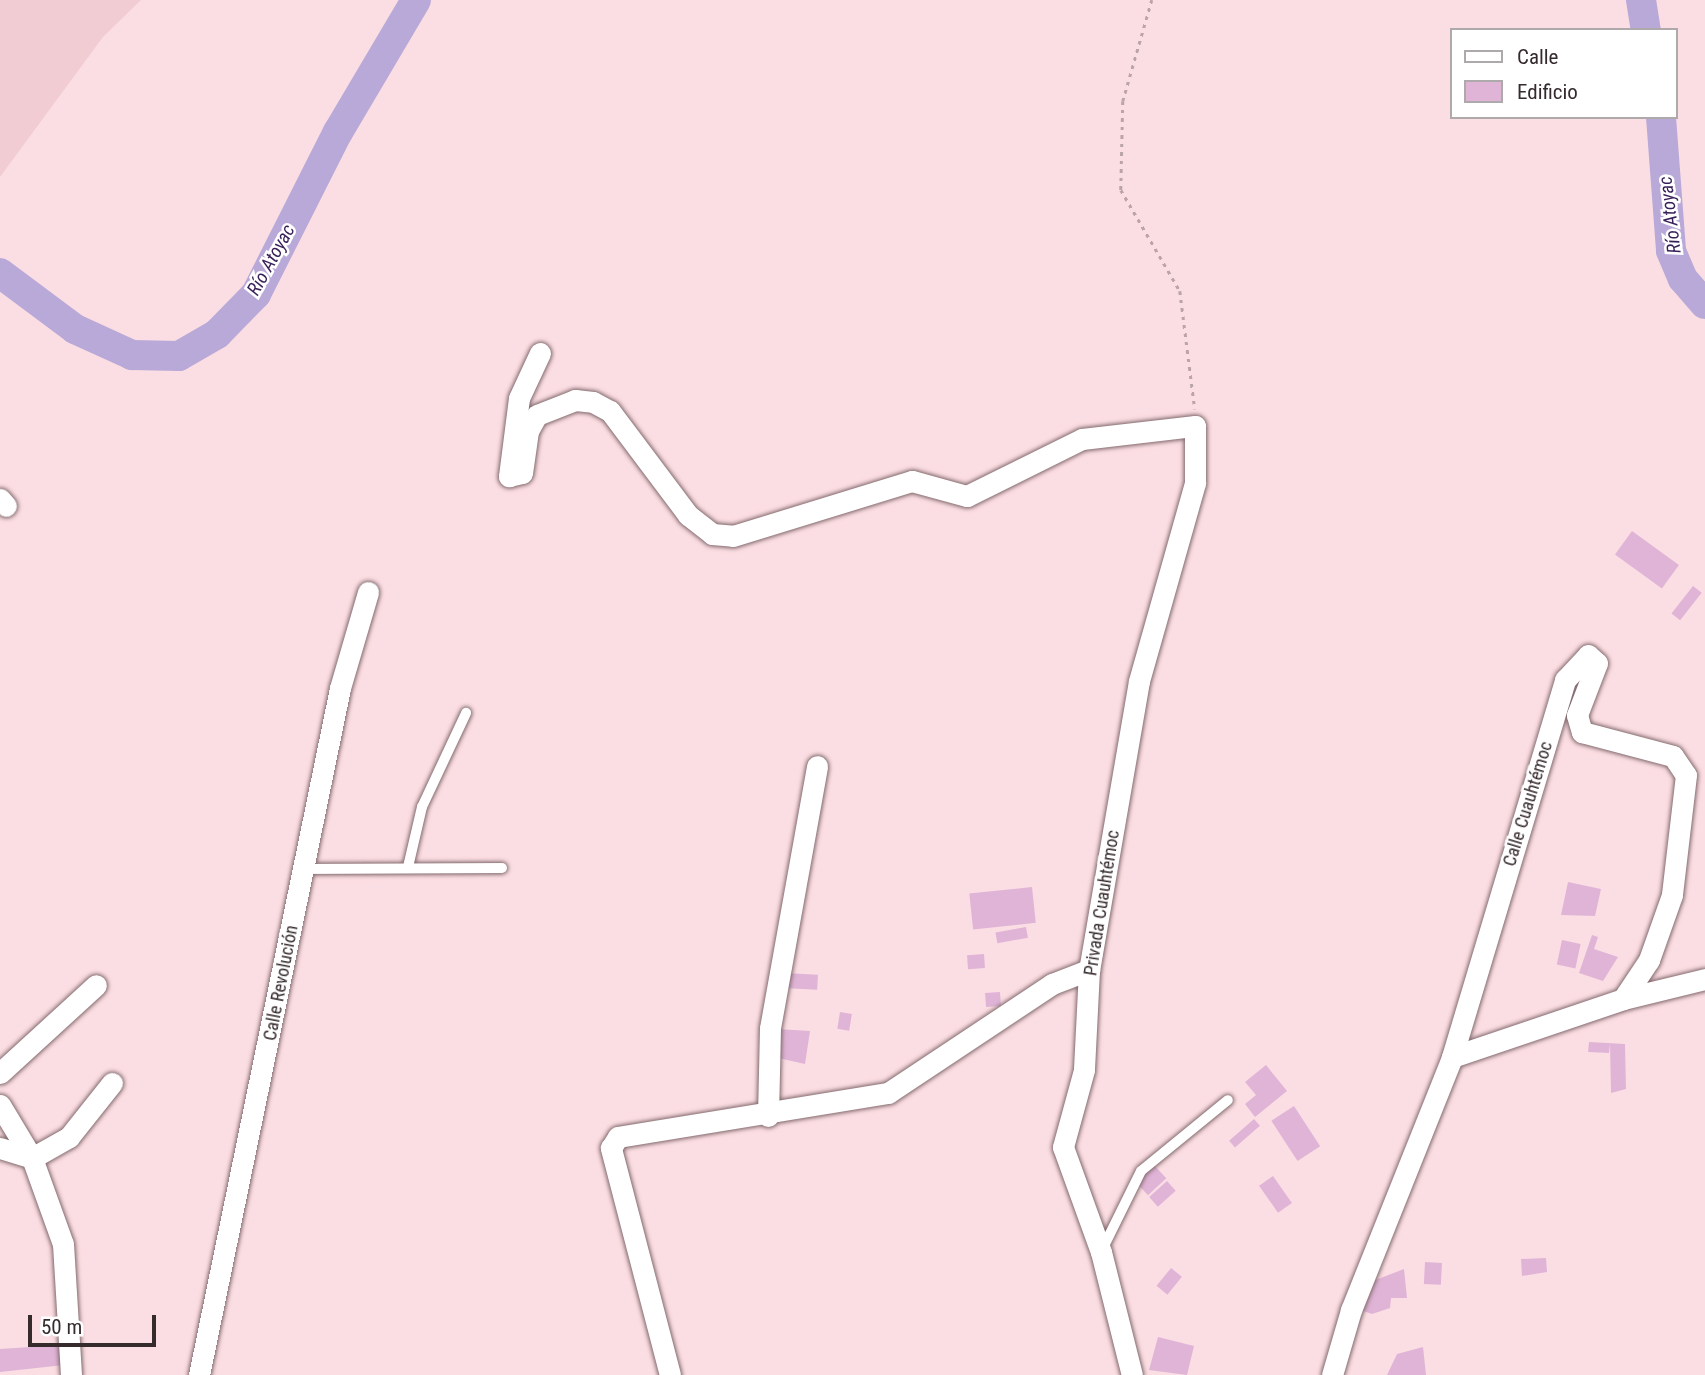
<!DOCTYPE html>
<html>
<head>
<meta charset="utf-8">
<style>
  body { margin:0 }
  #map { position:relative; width:1705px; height:1375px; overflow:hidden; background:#fbdee3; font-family:"Roboto Condensed",sans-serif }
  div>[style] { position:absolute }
  .built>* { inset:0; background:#f1cdd3 }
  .river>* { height:30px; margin:-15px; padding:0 15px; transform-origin:15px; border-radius:15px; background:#b9a9d8 }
  .building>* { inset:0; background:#e0b4d7; transform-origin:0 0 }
  .path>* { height:2.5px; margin-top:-1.25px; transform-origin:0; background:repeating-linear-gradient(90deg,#bba4a8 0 3.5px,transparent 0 8.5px) }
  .roads { filter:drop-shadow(0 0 2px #836a6e) drop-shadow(0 0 2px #836a6e) }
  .lane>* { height:10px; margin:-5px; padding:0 5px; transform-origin:5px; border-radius:5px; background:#fff }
  .street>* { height:21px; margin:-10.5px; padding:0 10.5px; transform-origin:10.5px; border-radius:10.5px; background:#fff }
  span { translate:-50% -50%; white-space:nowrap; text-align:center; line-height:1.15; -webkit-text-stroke:5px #fff; paint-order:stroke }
  .street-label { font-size:18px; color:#352a2c }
  .water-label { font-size:19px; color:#381f58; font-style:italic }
  .legend { position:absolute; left:1450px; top:28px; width:228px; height:91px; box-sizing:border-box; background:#fff; border:2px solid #aeaaab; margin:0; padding:9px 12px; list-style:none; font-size:21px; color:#352a2c }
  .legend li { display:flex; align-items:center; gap:14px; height:35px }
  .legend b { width:35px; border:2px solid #aeaaab }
  .scale { position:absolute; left:28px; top:1315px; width:128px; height:32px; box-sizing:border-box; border:4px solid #352a2c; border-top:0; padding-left:9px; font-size:21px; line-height:24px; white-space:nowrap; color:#352a2c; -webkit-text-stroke:5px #fff; paint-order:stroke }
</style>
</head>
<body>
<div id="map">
  <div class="built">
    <i style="clip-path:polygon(0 0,141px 0,103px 37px,0 177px)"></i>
  </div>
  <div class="river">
    <i style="left:1641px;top:0;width:30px;rotate:81deg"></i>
    <i style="left:1661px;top:117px;width:134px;rotate:85.7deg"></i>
    <i style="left:1671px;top:251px;width:30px;rotate:67deg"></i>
    <i style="left:1683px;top:279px;width:33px;rotate:49deg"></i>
    <i style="left:0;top:273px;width:94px;rotate:36.7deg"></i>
    <i style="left:75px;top:329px;width:63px;rotate:24.5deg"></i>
    <i style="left:132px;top:355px;width:47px;rotate:1.2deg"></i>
    <i style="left:179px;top:356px;width:44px;rotate:-30.1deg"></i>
    <i style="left:217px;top:334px;width:56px;rotate:-45.7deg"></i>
    <i style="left:256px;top:294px;width:182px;rotate:-63.2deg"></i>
    <i style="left:338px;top:132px;width:153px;rotate:-59.4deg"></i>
  </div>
  <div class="building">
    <i style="left:1632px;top:531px;width:58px;height:29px;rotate:36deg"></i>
    <i style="left:1693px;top:586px;width:11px;height:35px;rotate:38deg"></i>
    <i style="clip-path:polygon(1568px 882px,1601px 889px,1595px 916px,1561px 915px)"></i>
    <i style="left:1032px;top:887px;width:36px;height:63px;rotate:84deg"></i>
    <i style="left:1026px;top:927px;width:11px;height:31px;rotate:80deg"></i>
    <i style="clip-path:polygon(1592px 935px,1598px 937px,1594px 949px,1618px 957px,1603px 981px,1579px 973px)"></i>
    <i style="left:1562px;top:940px;width:19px;height:25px;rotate:12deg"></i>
    <i style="left:984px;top:954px;width:14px;height:17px;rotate:86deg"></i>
    <i style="left:784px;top:973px;width:34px;height:15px;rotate:3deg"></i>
    <i style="left:1000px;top:992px;width:14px;height:15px;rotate:86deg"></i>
    <i style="left:840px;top:1012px;width:12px;height:17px;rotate:9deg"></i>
    <i style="clip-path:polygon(777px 1029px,810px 1031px,805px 1064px,774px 1057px)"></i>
    <i style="clip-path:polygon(1589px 1042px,1625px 1044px,1626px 1089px,1611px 1093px,1610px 1044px,1609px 1053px,1588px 1052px)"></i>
    <i style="clip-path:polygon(1266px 1065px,1287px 1091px,1255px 1117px,1245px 1104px,1256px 1095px,1245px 1082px)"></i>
    <i style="left:1294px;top:1106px;width:48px;height:27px;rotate:57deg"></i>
    <i style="left:1254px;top:1119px;width:9px;height:33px;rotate:49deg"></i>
    <i style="left:1154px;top:1165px;width:18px;height:25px;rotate:47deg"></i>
    <i style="left:1273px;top:1176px;width:33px;height:17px;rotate:55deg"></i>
    <i style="left:1167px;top:1181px;width:13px;height:24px;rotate:48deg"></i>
    <i style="clip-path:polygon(1546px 1258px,1547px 1272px,1522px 1276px,1521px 1259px)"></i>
    <i style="left:1425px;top:1262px;width:17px;height:22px;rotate:3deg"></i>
    <i style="left:1171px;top:1268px;width:14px;height:23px;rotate:39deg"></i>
    <i style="clip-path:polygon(1404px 1269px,1407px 1298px,1391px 1298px,1390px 1308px,1372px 1314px,1358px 1309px,1365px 1284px)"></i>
    <i style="clip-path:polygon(1158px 1337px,1194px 1346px,1187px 1375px,1149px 1370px)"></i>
    <i style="clip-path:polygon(62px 1345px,64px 1365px,0 1372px,0 1349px)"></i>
    <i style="clip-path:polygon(1423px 1347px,1426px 1375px,1387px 1375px,1397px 1354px)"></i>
  </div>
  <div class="path">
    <i style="left:1152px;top:0;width:105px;rotate:106deg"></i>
    <i style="left:1123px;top:101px;width:89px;rotate:91.3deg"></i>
    <i style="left:1121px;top:190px;width:117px;rotate:59.7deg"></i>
    <i style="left:1180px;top:291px;width:119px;rotate:82.8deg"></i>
  </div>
  <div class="roads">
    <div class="lane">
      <i style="left:408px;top:867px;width:62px;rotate:-76.9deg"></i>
      <i style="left:422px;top:807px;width:104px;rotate:-64.9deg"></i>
      <i style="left:304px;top:869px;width:198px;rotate:-0.3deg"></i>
      <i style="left:1101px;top:1252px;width:90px;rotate:-63.7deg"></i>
      <i style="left:1141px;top:1171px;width:112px;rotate:-39.2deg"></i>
    </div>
    <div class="street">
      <i style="left:540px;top:353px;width:50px;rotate:115deg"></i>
      <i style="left:519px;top:398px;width:79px;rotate:97.3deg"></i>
      <i style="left:509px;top:476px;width:13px;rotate:-13deg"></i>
      <i style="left:522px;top:473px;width:42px;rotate:-81.9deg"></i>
      <i style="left:528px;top:431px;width:18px;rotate:-61deg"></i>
      <i style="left:537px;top:415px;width:41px;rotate:-21.5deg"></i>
      <i style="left:575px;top:400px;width:18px;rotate:6deg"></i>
      <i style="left:593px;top:402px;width:19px;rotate:28deg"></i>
      <i style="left:610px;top:411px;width:130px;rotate:53.1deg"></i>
      <i style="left:688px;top:515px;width:31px;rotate:38deg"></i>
      <i style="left:712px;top:534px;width:21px;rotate:5deg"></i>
      <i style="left:733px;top:536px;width:187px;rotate:-17.1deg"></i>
      <i style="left:912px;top:481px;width:57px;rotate:15.3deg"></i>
      <i style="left:967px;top:496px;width:128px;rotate:-26.4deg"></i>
      <i style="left:1082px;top:439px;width:114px;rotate:-6.6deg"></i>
      <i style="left:1195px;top:426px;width:57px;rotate:90deg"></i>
      <i style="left:1195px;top:483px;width:206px;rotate:105.8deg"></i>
      <i style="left:1139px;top:681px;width:293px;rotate:99.8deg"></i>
      <i style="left:1089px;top:970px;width:100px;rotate:92.9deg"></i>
      <i style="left:1084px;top:1070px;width:80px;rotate:105.3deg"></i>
      <i style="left:1063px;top:1147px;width:112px;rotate:70.1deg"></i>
      <i style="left:1101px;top:1252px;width:127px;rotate:75.9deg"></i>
      <i style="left:0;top:499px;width:9px;rotate:49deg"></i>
      <i style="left:1452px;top:1057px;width:181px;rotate:-18.7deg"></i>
      <i style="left:1623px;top:999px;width:84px;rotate:-13.7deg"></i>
      <i style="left:0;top:1073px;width:130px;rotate:-42.5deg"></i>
      <i style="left:0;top:1105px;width:62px;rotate:58.9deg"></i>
      <i style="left:32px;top:1158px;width:91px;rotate:70.2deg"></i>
      <i style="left:63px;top:1244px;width:131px;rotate:86.5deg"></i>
      <i style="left:768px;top:1116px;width:88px;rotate:-88.7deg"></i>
      <i style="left:770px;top:1028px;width:266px;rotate:-79.8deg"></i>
      <i style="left:0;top:1148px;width:34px;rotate:17deg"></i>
      <i style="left:32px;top:1158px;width:43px;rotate:-29.6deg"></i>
      <i style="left:69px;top:1137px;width:69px;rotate:-51.5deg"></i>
      <i style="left:199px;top:1375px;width:701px;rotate:-78.4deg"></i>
      <i style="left:340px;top:688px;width:100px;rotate:-73.7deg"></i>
      <i style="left:670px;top:1375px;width:235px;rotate:-104.6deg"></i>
      <i style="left:611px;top:1148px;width:13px;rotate:-58deg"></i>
      <i style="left:618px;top:1137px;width:274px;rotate:-9.3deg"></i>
      <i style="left:888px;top:1093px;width:197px;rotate:-33.6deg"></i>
      <i style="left:1052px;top:984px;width:40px;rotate:-21deg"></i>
      <i style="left:1332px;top:1375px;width:68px;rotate:-73.7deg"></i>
      <i style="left:1351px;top:1310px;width:272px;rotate:-68.2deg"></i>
      <i style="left:1452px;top:1057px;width:394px;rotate:-73.3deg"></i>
      <i style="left:1565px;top:680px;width:34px;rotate:-47deg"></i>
      <i style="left:1588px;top:655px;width:12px;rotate:42deg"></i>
      <i style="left:1597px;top:663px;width:56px;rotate:111deg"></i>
      <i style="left:1577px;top:715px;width:18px;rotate:74deg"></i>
      <i style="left:1582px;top:732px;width:94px;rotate:14.8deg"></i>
      <i style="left:1673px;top:756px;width:23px;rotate:56deg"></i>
      <i style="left:1686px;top:775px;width:121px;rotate:96.7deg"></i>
      <i style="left:1672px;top:895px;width:69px;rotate:109.5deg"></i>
      <i style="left:1649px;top:960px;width:47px;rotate:123.7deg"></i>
    </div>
  </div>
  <div class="street-label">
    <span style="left:1528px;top:804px;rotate:-73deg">Calle Cuauhtémoc</span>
    <span style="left:1102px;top:903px;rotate:-81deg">Privada Cuauhtémoc</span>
    <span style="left:281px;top:983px;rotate:-79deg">Calle Revolución</span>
  </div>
  <div class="water-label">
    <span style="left:1670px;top:215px;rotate:-97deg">Río Atoyac</span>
    <span style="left:271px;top:260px;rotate:-61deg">Río Atoyac</span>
  </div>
  <ul class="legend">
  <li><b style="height:9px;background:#fff"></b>Calle</li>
  <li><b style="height:19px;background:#e0b4d7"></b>Edificio</li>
  </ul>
  <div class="scale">50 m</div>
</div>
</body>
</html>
